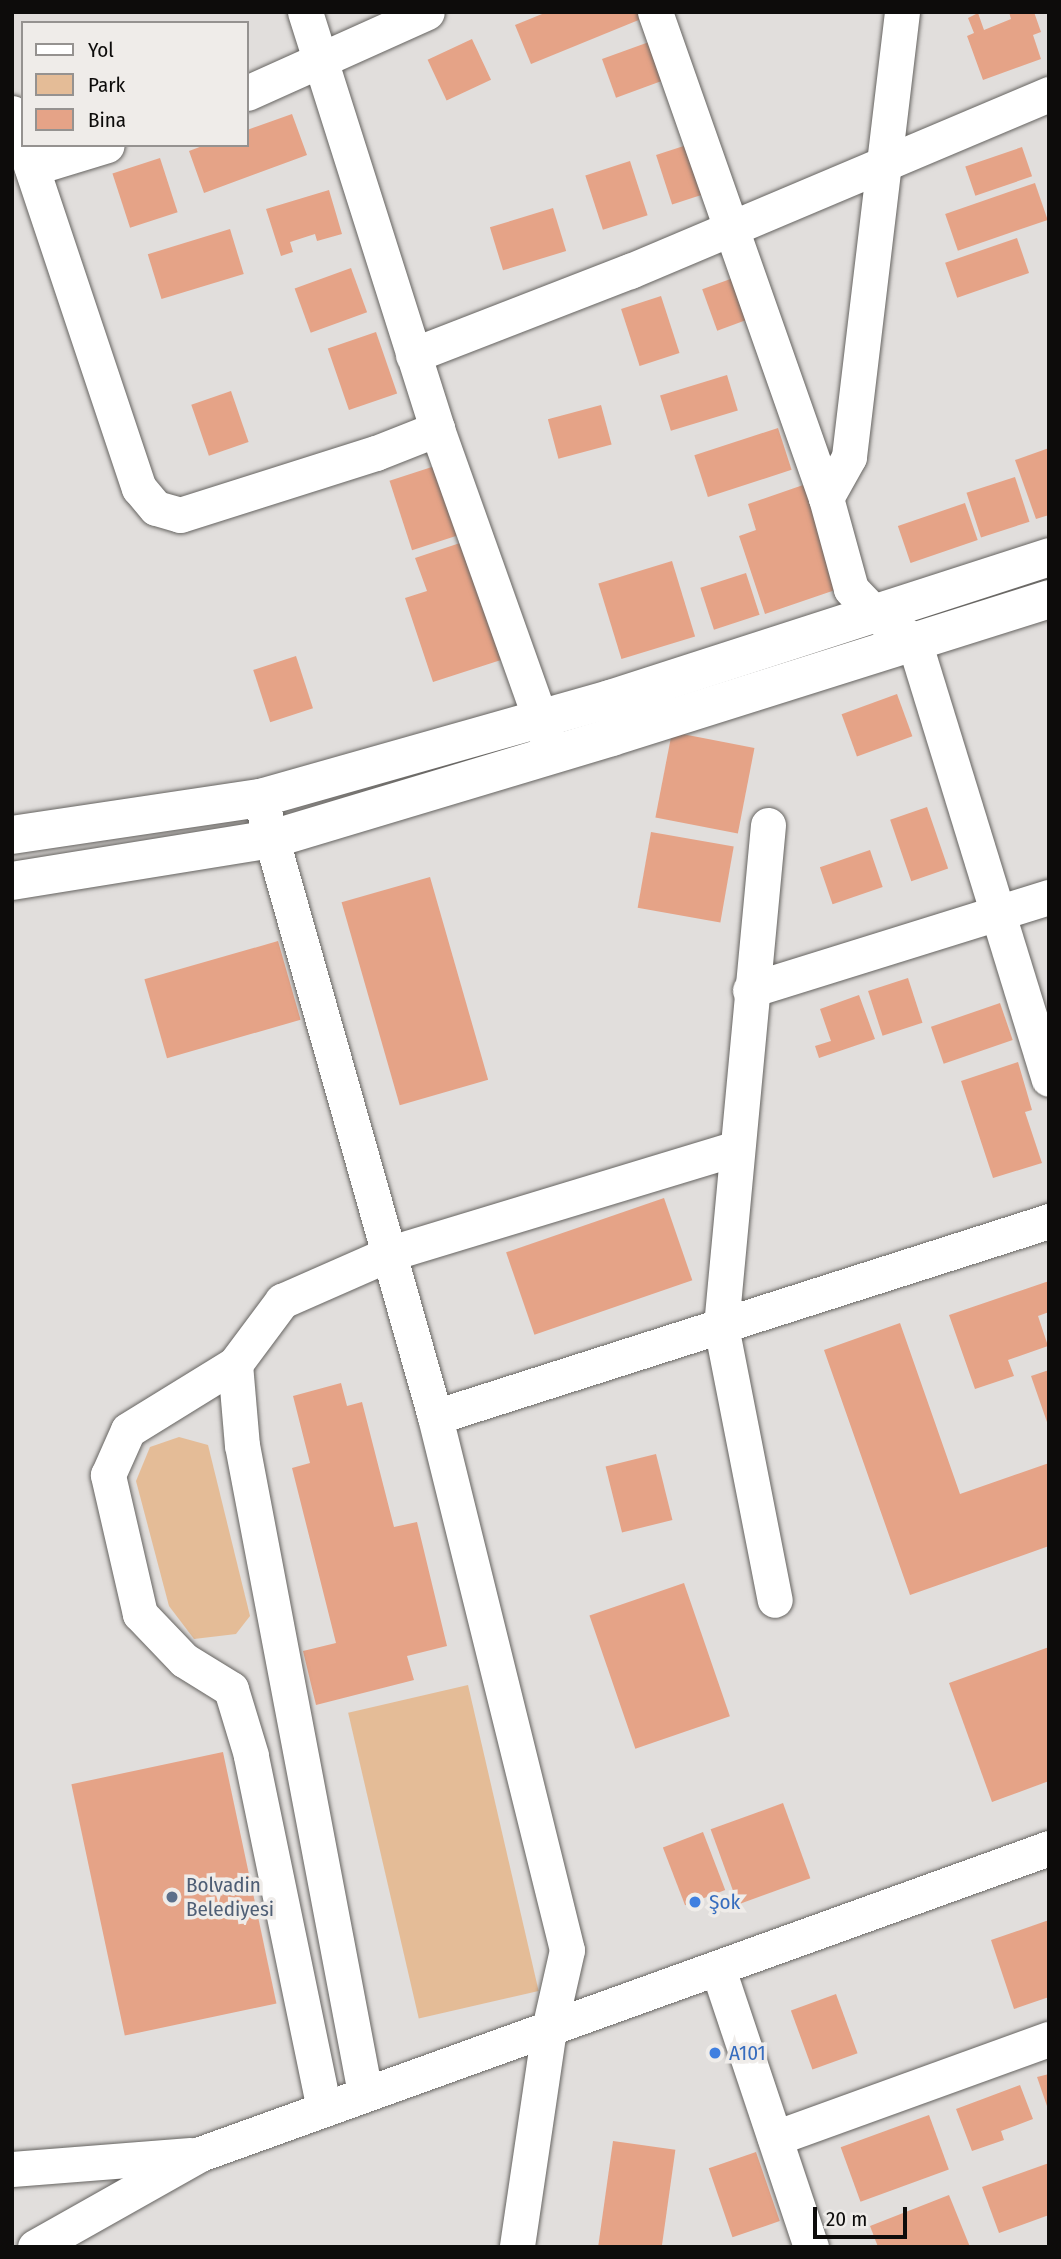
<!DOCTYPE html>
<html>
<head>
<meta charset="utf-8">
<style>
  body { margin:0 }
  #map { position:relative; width:1061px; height:2259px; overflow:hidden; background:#e1dedc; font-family:"Fira Sans Condensed",sans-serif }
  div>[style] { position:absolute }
  .green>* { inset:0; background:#e4bc97; transform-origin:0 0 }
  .building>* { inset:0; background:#e5a387; transform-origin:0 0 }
  .roads { filter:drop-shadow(0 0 2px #666461) drop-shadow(0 0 2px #666461) }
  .minor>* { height:35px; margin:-17.5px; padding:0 17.5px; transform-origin:17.5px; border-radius:17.5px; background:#fff }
  .major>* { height:38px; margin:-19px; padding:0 19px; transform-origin:19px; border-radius:19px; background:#fff }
  .dots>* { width:19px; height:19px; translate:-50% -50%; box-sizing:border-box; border:4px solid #efece9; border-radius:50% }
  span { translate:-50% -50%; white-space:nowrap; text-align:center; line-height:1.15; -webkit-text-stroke:7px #efece9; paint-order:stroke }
  .service-label { font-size:21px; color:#4e5e75 }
  .left { translate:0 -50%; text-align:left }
  .shop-label { font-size:21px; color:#366cbe }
  .frame { position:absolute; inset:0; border:14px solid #0d0c0b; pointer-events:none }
  .legend { position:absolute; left:21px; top:21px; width:228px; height:126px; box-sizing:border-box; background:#efece9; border:2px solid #959290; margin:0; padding:9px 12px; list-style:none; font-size:21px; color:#0d0c0b }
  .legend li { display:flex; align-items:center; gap:14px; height:35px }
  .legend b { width:35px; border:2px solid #959290 }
  .scale { position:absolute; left:813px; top:2207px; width:94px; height:32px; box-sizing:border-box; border:4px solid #0d0c0b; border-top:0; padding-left:9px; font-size:21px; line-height:24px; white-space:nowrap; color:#0d0c0b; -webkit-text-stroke:5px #efece9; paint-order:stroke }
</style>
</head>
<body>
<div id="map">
  <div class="green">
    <i style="clip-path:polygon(179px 1437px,208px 1445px,250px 1616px,236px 1634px,194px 1639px,169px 1606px,136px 1481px,150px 1447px)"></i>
    <i style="left:468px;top:1685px;width:314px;height:123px;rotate:77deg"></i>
  </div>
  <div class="building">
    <i style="clip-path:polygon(547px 12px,644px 12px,646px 17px,531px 64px,515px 25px)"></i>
    <i style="clip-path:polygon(1009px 12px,1034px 12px,1041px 32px,1033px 35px,1041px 59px,983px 80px,967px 36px,974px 33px,968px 18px,978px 13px,984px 30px,1011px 19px)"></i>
    <i style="left:472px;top:39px;width:45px;height:49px;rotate:65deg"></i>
    <i style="left:649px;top:42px;width:41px;height:50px;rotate:70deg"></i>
    <i style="clip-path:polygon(292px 114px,307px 155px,204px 193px,189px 151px,205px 145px,247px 145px,247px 130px)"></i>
    <i style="left:696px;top:142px;width:52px;height:42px;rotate:72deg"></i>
    <i style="left:1022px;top:147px;width:31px;height:60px;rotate:71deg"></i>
    <i style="left:160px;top:158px;width:57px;height:50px;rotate:72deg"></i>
    <i style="left:630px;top:161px;width:57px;height:47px;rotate:72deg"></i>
    <i style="left:1035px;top:183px;width:39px;height:95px;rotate:71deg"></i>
    <i style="clip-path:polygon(329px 190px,342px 234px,317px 241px,315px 234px,290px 242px,293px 252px,281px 256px,266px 209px)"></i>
    <i style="left:553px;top:208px;width:45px;height:66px;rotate:73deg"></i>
    <i style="left:230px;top:229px;width:47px;height:86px;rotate:73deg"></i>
    <i style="left:1017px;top:238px;width:37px;height:76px;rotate:71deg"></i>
    <i style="left:351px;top:268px;width:47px;height:60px;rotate:70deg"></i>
    <i style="left:736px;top:277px;width:44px;height:36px;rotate:70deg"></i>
    <i style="left:661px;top:296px;width:60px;height:42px;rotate:72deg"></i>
    <i style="left:376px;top:332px;width:65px;height:51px;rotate:71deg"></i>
    <i style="left:727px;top:375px;width:37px;height:70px;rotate:73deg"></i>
    <i style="left:231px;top:391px;width:54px;height:42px;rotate:71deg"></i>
    <i style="left:601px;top:405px;width:41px;height:55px;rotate:75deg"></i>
    <i style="left:778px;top:428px;width:44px;height:88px;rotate:72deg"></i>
    <i style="clip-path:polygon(1049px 448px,1049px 515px,1036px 519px,1015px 460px)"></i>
    <i style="left:438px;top:465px;width:73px;height:51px;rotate:72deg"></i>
    <i style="left:1015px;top:477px;width:47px;height:51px;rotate:72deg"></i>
    <i style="clip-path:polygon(806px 484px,841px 588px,765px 614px,739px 536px,756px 530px,748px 504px)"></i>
    <i style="left:965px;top:503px;width:39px;height:71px;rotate:71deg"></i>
    <i style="clip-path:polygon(463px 542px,501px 660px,433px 682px,405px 598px,427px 591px,415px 558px)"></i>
    <i style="left:672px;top:561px;width:79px;height:77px;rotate:73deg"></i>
    <i style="left:746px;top:573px;width:44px;height:48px;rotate:72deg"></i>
    <i style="left:296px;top:656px;width:55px;height:45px;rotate:72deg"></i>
    <i style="left:897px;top:694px;width:45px;height:59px;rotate:70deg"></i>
    <i style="left:672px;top:732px;width:84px;height:87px;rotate:11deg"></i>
    <i style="left:927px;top:807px;width:65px;height:39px;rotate:71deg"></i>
    <i style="left:651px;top:832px;width:84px;height:77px;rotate:10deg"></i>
    <i style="left:870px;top:850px;width:39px;height:53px;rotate:71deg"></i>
    <i style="left:430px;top:877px;width:211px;height:92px;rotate:74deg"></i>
    <i style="left:278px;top:941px;width:82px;height:139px;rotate:74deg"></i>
    <i style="left:908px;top:978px;width:47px;height:42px;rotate:72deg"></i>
    <i style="clip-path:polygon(859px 995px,875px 1039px,819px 1058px,815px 1046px,831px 1041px,820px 1009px)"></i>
    <i style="left:1000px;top:1003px;width:39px;height:73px;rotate:71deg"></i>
    <i style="clip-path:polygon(1018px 1062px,1032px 1110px,1025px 1112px,1042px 1163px,993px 1178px,961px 1081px)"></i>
    <i style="left:664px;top:1198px;width:87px;height:167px;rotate:71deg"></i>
    <i style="clip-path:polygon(1049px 1281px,1049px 1312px,1038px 1316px,1048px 1346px,1008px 1360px,1014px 1376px,975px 1389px,949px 1315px)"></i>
    <i style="clip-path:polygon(900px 1323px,960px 1494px,1049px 1463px,1049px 1546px,910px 1595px,824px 1350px)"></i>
    <i style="clip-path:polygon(1049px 1370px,1049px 1421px,1047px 1422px,1031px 1376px)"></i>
    <i style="clip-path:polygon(341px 1383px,347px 1406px,362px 1402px,394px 1527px,417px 1522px,447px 1646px,407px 1656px,414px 1680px,316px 1705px,303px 1651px,336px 1643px,292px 1468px,310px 1463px,293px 1396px)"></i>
    <i style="left:656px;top:1454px;width:68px;height:52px;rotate:76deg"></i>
    <i style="left:684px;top:1583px;width:141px;height:100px;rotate:71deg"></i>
    <i style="clip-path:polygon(1049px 1647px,1049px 1781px,992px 1802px,949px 1683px)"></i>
    <i style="left:223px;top:1752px;width:257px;height:155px;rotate:78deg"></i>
    <i style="left:783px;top:1803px;width:80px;height:77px;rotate:70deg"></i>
    <i style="left:703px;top:1832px;width:62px;height:43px;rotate:69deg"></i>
    <i style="clip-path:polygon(1049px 1920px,1049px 1997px,1014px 2009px,991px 1940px)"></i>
    <i style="left:836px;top:1994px;width:63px;height:48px;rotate:70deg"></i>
    <i style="clip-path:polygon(1049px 2074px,1049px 2109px,1048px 2109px,1037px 2077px)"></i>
    <i style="clip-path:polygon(1020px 2085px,1033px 2119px,1001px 2131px,1004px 2140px,972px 2151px,956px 2109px)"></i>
    <i style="left:929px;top:2115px;width:58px;height:94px;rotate:70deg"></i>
    <i style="left:613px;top:2141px;width:63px;height:107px;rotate:8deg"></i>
    <i style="left:756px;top:2152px;width:73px;height:50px;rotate:71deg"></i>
    <i style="clip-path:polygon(1049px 2163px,1049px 2215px,999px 2233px,982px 2187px)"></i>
    <i style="clip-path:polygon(949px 2195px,970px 2247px,878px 2247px,870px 2226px)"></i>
  </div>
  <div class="roads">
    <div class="minor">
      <i style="left:305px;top:12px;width:437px;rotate:72.4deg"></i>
      <i style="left:437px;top:429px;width:337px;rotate:70.4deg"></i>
      <i style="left:655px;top:12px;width:515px;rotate:70.62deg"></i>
      <i style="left:902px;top:12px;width:448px;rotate:96.8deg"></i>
      <i style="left:849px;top:457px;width:47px;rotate:119.3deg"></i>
      <i style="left:826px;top:498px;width:94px;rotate:74.6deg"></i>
      <i style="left:851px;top:589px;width:36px;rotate:46deg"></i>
      <i style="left:876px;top:615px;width:46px;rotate:34.4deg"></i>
      <i style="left:914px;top:641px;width:458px;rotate:72.9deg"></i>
      <i style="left:247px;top:93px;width:197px;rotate:-24.2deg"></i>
      <i style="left:12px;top:113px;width:30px;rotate:69deg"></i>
      <i style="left:24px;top:145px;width:362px;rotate:71.5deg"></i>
      <i style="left:139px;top:488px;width:26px;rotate:50deg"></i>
      <i style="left:156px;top:508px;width:25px;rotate:16deg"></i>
      <i style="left:180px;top:515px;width:206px;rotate:-17.6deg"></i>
      <i style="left:376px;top:453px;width:66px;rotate:-21.5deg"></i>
      <i style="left:32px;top:168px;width:78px;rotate:-17deg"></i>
      <i style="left:413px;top:355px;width:233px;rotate:-21.2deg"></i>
      <i style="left:630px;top:271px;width:455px;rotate:-22.9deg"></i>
      <i style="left:260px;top:798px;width:643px;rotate:74.21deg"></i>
      <i style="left:435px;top:1417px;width:549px;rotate:76.09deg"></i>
      <i style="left:567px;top:1950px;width:81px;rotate:102.8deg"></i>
      <i style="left:549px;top:2029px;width:220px;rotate:98.4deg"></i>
      <i style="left:768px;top:825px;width:503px;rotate:95.36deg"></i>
      <i style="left:721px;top:1326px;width:279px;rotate:78.9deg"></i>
      <i style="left:750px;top:990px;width:313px;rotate:-17.3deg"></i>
      <i style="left:235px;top:1364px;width:81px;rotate:85.1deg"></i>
      <i style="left:242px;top:1445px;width:660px;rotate:79.25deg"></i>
      <i style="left:435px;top:1417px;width:645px;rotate:-17.7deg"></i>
      <i style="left:718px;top:1969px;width:293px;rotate:71.5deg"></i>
      <i style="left:324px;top:2109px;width:361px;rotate:-101.7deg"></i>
      <i style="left:251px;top:1755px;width:69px;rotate:-106.9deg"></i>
      <i style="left:231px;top:1689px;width:55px;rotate:-148.3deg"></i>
      <i style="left:184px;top:1660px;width:64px;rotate:-133.7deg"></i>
      <i style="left:140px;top:1614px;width:143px;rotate:-103deg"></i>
      <i style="left:108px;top:1475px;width:49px;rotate:-66deg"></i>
      <i style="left:128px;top:1430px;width:126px;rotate:-31.7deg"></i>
      <i style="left:235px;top:1364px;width:79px;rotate:-53.3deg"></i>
      <i style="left:282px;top:1301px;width:119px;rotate:-23.8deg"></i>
      <i style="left:391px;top:1253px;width:361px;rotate:-16.9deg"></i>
      <i style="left:775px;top:2138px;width:291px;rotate:-19.9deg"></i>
      <i style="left:12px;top:2169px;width:179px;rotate:-4.5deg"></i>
      <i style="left:35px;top:2247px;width:189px;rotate:-29.4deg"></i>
      <i style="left:200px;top:2154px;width:902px;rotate:-19.82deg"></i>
    </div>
    <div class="major">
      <i style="left:12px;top:835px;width:251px;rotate:-8.5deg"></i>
      <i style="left:260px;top:798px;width:364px;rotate:-15.8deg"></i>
      <i style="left:610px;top:699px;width:461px;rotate:-17.9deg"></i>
      <i style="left:12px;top:881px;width:263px;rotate:-9.2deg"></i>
      <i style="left:272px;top:839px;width:355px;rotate:-16.7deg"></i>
      <i style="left:612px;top:737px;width:458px;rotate:-17.5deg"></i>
    </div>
  </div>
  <div class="dots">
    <i style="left:172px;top:1897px;background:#5c6f8a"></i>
    <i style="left:695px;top:1902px;background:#3f7fe0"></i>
    <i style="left:715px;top:2053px;background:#3f7fe0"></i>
  </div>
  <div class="service-label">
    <span class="left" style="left:186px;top:1897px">Bolvadin<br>Belediyesi</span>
  </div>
  <div class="shop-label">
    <span class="left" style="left:709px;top:1902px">Şok</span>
    <span class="left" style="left:729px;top:2053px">A101</span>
  </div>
  <div class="frame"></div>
  <ul class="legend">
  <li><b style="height:9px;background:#fff"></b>Yol</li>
  <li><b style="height:19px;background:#e4bc97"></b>Park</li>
  <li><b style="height:19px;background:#e5a387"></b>Bina</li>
  </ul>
  <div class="scale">20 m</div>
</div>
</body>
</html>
